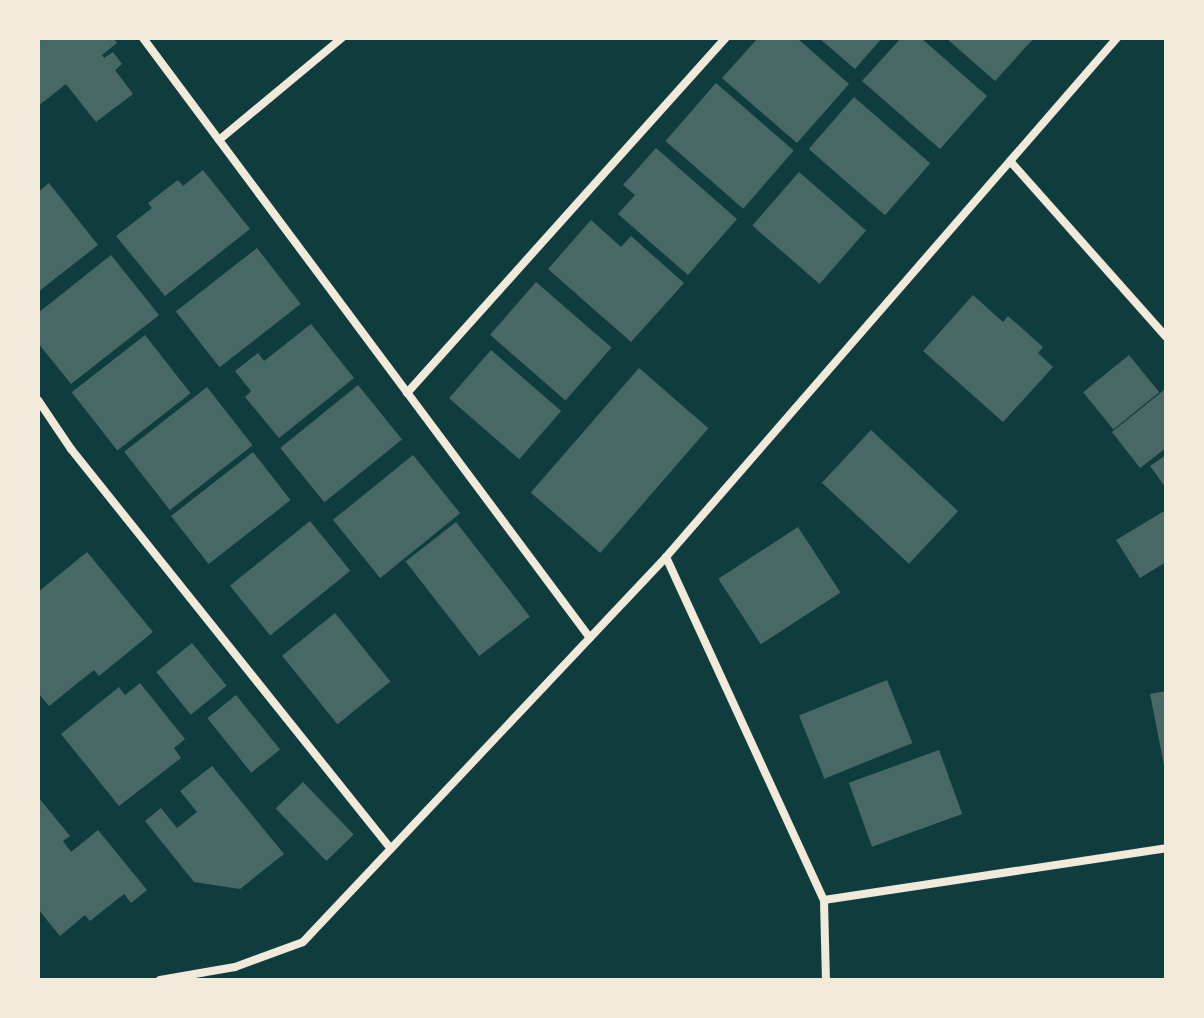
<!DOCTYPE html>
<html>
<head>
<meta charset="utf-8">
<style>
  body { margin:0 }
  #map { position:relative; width:1204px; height:1018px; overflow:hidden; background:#0f3d3e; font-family:"Nunito Sans",sans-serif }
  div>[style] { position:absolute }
  .building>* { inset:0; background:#486865; transform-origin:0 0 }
  .minor>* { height:8px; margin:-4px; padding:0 4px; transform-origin:4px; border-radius:4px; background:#f1e9da }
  span { translate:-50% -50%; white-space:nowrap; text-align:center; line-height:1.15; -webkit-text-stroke:6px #f1e9da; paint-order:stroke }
  .frame { position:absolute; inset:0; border:40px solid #f1e9da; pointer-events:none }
</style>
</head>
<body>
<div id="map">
  <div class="building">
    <i style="clip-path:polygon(44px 38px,113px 38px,117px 43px,102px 55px,104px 58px,113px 52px,122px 64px,115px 70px,133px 94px,96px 122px,66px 84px,38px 106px,38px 42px)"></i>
    <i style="clip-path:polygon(758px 38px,797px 38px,849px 84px,797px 143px,722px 78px)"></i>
    <i style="clip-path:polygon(819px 38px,882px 38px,855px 69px)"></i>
    <i style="clip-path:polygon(901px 38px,921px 38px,987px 96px,940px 149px,862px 81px)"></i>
    <i style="clip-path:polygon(946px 38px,1034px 38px,995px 81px)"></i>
    <i style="left:716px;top:83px;width:103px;height:77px;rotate:41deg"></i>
    <i style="left:854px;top:97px;width:101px;height:69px;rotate:41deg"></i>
    <i style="clip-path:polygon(656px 148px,737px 219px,688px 275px,618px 214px,635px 195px,623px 185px)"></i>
    <i style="clip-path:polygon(203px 170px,250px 229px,165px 296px,116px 236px,152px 208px,148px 203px,178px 180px,183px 186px)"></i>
    <i style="left:799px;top:172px;width:89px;height:71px;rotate:41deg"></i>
    <i style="clip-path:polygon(49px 183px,98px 245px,38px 292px,38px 192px)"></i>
    <i style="clip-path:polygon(591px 220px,621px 247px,631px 236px,684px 283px,631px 342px,548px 269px)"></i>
    <i style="left:257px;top:248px;width:71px;height:103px;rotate:52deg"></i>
    <i style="clip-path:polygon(111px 255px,159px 315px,71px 384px,38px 343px,38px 313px)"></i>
    <i style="left:536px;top:282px;width:100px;height:70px;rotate:41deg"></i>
    <i style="clip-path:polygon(973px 295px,1003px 322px,1008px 316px,1043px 347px,1038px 353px,1053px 367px,1003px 422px,923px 351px)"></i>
    <i style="clip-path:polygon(311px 324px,354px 378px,279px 438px,245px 397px,251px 391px,235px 371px,258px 353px,264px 361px)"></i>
    <i style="left:145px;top:335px;width:74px;height:93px;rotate:52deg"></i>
    <i style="left:491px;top:350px;width:93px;height:64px;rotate:41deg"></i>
    <i style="left:1129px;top:355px;width:48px;height:59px;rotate:51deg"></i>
    <i style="left:639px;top:368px;width:92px;height:165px;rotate:41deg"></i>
    <i style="left:358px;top:385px;width:70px;height:100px;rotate:51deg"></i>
    <i style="left:207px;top:387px;width:74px;height:105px;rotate:52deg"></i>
    <i style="clip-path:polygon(1164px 390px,1166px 448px,1140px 468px,1112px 432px)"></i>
    <i style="left:871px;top:430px;width:119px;height:72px;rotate:43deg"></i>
    <i style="left:253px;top:452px;width:61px;height:104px;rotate:52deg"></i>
    <i style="left:413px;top:455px;width:75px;height:103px;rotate:51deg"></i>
    <i style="clip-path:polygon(1166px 455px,1166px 488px,1150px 466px)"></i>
    <i style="clip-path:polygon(1166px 510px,1166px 562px,1140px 578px,1116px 540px)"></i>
    <i style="left:310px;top:521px;width:64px;height:103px;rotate:51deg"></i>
    <i style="left:456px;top:522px;width:120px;height:64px;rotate:52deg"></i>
    <i style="left:798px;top:527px;width:78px;height:95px;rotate:57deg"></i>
    <i style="clip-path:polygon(87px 552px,153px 632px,99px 676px,94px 670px,49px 706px,38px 693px,38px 592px)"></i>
    <i style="left:335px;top:613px;width:88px;height:68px;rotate:51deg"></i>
    <i style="left:192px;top:643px;width:55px;height:46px;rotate:51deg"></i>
    <i style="left:887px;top:680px;width:68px;height:95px;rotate:68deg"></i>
    <i style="clip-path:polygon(140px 683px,185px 739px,174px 748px,181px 758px,119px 806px,61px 734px,119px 687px,125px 695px)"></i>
    <i style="clip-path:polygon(1166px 691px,1166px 770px,1165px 770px,1150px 694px)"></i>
    <i style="left:236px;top:695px;width:70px;height:37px;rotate:51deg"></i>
    <i style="left:939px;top:750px;width:68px;height:96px;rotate:70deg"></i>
    <i style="clip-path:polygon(212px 766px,284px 854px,240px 889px,194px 882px,145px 821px,161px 808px,177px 828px,197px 812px,180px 791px)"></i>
    <i style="left:303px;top:782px;width:73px;height:38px;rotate:46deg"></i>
    <i style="clip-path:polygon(38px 797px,70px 836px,63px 841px,71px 852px,98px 830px,147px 890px,131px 903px,124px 894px,90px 921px,85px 915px,60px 936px,38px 909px)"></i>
  </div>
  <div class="minor">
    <i style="left:143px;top:38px;width:748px;rotate:53.31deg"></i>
    <i style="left:219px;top:140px;width:160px;rotate:-39.7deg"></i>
    <i style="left:1010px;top:161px;width:235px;rotate:48.4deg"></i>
    <i style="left:407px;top:393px;width:477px;rotate:-48.1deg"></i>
    <i style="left:38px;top:400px;width:59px;rotate:56deg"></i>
    <i style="left:71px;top:449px;width:512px;rotate:51.34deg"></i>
    <i style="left:666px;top:557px;width:378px;rotate:65.3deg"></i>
    <i style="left:824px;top:900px;width:80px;rotate:88.6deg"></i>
    <i style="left:824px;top:900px;width:346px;rotate:-8.6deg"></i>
    <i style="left:160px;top:980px;width:76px;rotate:-9.8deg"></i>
    <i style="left:235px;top:967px;width:72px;rotate:-20.2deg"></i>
    <i style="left:303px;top:942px;width:529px;rotate:-46.68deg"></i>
    <i style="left:666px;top:557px;width:688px;rotate:-49.01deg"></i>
  </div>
  <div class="frame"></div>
</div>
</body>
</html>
